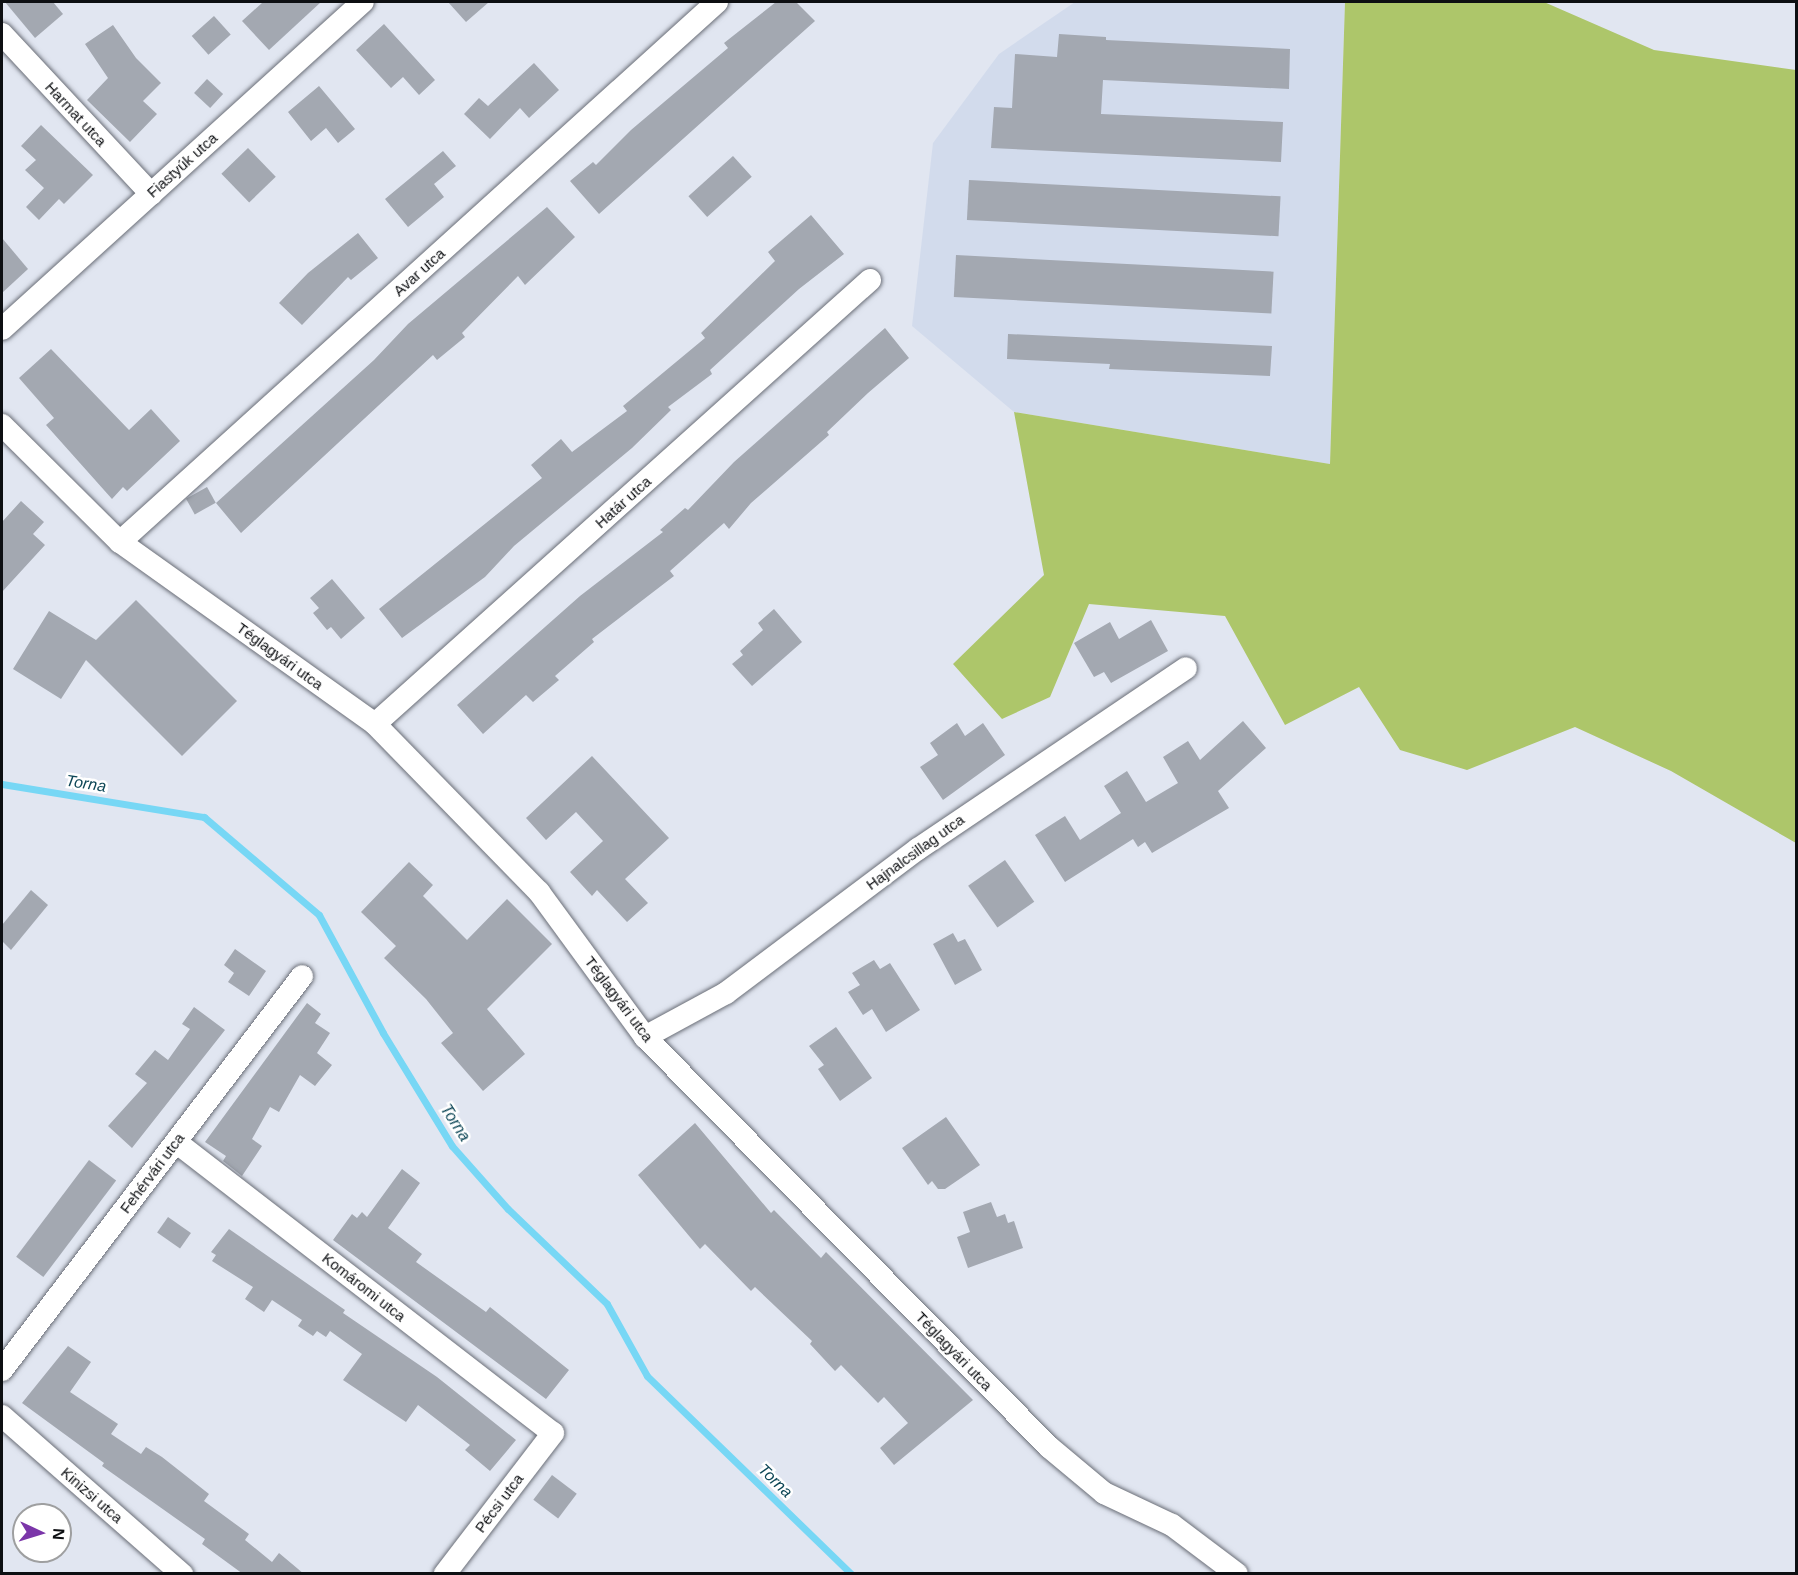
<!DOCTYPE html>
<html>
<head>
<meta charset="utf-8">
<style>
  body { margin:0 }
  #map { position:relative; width:1798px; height:1575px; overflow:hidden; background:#e1e6f1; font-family:Helvetica,sans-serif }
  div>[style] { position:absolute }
  .built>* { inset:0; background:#d2dbec }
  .green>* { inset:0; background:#adc66a }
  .stream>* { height:7px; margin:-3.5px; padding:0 3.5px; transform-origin:3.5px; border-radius:3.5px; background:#77d7f5 }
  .building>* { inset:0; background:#a3a8b1; transform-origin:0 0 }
  .roads { filter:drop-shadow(0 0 2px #6a6e77) drop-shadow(0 0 2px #6a6e77) }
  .street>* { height:22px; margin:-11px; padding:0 11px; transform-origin:11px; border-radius:11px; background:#fff }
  span { translate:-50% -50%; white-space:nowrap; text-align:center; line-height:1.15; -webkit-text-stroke:5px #fff; paint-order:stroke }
  .street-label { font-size:15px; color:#0d0f12 }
  .water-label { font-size:16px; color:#0d4656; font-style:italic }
  .frame { position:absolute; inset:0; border:3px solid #0d0f12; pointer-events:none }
  .north { position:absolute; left:12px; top:1503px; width:60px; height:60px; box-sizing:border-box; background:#fff; border:2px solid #9e9fa0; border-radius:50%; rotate:94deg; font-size:16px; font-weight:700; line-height:24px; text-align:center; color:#0d0f12 }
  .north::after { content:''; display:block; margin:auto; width:21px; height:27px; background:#7b36a9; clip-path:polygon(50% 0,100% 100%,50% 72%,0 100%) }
</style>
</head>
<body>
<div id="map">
  <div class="built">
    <i style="clip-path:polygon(1075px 2px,1345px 2px,1330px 464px,1014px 412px,912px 326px,933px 143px,999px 54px)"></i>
  </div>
  <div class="green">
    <i style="clip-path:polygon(1345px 2px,1544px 2px,1654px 50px,1796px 70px,1796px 843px,1671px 771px,1575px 727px,1467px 770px,1400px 750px,1359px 687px,1285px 725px,1225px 616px,1089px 604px,1050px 697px,1002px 719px,953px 664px,1044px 575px,1014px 412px,1330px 464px)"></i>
  </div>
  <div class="stream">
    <i style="left:2px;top:784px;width:205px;rotate:9.3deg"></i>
    <i style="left:204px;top:817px;width:151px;rotate:40.4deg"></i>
    <i style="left:319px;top:915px;width:134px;rotate:61.5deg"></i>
    <i style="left:383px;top:1033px;width:132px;rotate:58.6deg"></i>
    <i style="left:452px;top:1146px;width:84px;rotate:48.4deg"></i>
    <i style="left:508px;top:1209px;width:137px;rotate:43.8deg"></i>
    <i style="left:607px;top:1304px;width:82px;rotate:60.9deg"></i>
    <i style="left:647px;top:1376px;width:284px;rotate:44.1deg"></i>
  </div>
  <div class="building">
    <i style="clip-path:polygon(5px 2px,53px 2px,63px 14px,35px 38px)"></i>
    <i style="clip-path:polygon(263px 2px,321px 2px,269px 50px,242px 21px)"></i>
    <i style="clip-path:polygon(448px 2px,489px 2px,466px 22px)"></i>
    <i style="clip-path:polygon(776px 2px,796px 2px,815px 21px,599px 214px,570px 181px,593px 162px,596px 165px,631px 130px,728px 48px,724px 43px)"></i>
    <i style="left:214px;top:16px;width:25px;height:30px;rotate:48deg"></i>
    <i style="clip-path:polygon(384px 24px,435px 80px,419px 95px,403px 77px,391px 88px,356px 50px)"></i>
    <i style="clip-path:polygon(113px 25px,136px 58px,161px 83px,143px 101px,157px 114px,130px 142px,87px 100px,108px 78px,85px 44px)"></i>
    <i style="clip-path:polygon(1059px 34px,1106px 37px,1106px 40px,1290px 49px,1289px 89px,1103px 80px,1101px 114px,1283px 122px,1281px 162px,991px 148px,994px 107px,1012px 108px,1015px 54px,1057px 57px)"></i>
    <i style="clip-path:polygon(534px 63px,559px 90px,529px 118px,520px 108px,490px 139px,464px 114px,479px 98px,488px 106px)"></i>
    <i style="left:207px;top:79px;width:22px;height:19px;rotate:43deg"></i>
    <i style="clip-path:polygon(319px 86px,355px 129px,338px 143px,326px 128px,311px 141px,288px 112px)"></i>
    <i style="clip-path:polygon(41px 125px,93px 175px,64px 204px,59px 199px,39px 220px,26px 207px,44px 188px,25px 170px,36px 160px,21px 146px)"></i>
    <i style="left:248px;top:148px;width:40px;height:37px;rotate:46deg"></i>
    <i style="clip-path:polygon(443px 151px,456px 166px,434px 184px,444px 197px,408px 227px,385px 199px)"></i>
    <i style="left:733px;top:156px;width:28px;height:60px;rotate:48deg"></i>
    <i style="left:969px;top:180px;width:312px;height:40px;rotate:3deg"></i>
    <i style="clip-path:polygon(547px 207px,575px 237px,525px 285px,518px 276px,462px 333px,465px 337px,437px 360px,433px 355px,241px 533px,216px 503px,374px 360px,408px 324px)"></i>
    <i style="clip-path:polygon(811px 215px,844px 254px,799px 289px,710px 370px,712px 374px,668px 407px,671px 410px,632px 448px,514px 546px,485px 577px,402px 638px,379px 609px,542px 478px,531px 465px,561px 439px,572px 452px,627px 411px,623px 406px,705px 338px,701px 333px,775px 261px,768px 252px)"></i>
    <i style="clip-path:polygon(358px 233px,378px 258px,351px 280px,348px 277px,302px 325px,279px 303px,308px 273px)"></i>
    <i style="clip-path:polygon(2px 238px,28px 269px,2px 293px)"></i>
    <i style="left:956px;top:255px;width:318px;height:42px;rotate:3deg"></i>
    <i style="clip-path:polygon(885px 328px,909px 358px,868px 393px,827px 432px,829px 435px,751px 503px,729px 529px,724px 523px,670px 571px,674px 576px,592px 639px,594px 642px,555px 676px,559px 680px,533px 702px,526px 695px,483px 734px,457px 705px,580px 596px,663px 532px,660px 530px,685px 508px,688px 510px,734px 462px)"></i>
    <i style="clip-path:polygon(1008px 334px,1272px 346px,1270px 376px,1109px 369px,1110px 364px,1007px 359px)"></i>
    <i style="clip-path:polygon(51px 349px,129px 430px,151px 409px,180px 441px,127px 491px,123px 487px,112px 499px,46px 425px,54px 418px,19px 378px)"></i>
    <i style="left:207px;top:487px;width:18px;height:24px;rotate:61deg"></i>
    <i style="clip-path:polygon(21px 501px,44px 522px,33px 534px,45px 545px,2px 592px,2px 522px)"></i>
    <i style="clip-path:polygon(332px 579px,365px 618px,341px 639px,331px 627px,327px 630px,313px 613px,319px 608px,310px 598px)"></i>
    <i style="clip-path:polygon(136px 600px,237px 701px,182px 756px,86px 660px,61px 699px,13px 669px,49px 611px,96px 640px)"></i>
    <i style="clip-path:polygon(774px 609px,802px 642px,752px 686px,732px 664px,743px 655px,740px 651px,763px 630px,758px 623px)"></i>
    <i style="clip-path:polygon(1151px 620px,1168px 651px,1111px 683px,1104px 672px,1094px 677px,1074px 643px,1110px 622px,1119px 639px)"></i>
    <i style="clip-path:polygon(1243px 721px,1266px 748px,1218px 791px,1229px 808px,1152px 853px,1145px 842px,1138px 847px,1133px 839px,1065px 882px,1035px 835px,1065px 816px,1080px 840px,1121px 813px,1104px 786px,1127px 771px,1146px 802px,1178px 783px,1163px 757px,1188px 741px,1200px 760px)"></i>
    <i style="clip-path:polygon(957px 723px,965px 736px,983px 723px,1005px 755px,943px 800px,920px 767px,938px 755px,930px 743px)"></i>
    <i style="clip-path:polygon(592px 756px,669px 838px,625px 879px,648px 903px,627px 922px,597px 890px,592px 896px,570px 872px,603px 841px,576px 812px,546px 840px,526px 818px)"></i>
    <i style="left:1005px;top:860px;width:51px;height:45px;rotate:55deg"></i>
    <i style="clip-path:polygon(409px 862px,433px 885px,423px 896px,467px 940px,507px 899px,552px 944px,487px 1009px,525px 1054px,483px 1091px,441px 1043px,453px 1033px,426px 999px,384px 958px,396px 946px,361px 912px)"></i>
    <i style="clip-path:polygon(31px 890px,48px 905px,11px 950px,2px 941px,2px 925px)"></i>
    <i style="clip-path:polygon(953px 933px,958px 942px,965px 939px,982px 970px,955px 985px,933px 944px)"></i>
    <i style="clip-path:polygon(235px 949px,266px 971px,249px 996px,228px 982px,234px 973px,224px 965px)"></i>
    <i style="clip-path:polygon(874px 960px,880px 969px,890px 963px,920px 1010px,886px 1032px,872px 1009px,863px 1015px,848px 992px,860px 985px,852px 973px)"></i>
    <i style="clip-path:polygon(307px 1003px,321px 1014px,315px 1023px,330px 1033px,317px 1053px,332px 1065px,315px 1086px,300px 1075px,279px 1112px,270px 1107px,252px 1139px,262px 1146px,242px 1176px,223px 1161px,226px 1156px,205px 1142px)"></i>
    <i style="clip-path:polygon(194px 1007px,225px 1030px,132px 1148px,108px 1126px,147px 1083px,135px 1074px,155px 1050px,168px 1060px,190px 1029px,182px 1024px)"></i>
    <i style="clip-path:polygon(836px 1027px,872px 1078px,840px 1101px,818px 1069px,824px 1065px,809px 1046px)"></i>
    <i style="clip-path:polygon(946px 1117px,980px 1165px,945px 1189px,938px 1189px,932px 1181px,928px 1185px,902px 1148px)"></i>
    <i style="clip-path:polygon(695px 1123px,771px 1213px,774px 1210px,821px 1258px,826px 1252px,973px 1400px,894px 1465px,880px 1448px,908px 1423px,884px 1397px,878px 1403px,841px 1365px,835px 1371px,810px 1344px,812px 1341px,755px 1287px,751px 1291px,705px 1244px,700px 1249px,638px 1175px)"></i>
    <i style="left:89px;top:1160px;width:34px;height:121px;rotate:37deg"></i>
    <i style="clip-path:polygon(402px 1169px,420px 1183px,388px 1228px,422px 1254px,416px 1262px,486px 1312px,490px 1307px,569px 1370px,546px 1399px,333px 1240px,352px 1214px,357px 1218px,362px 1212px,367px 1217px)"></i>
    <i style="clip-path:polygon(991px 1202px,997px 1217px,1005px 1214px,1008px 1223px,1014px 1221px,1023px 1248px,968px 1268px,957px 1237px,970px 1232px,963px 1212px)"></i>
    <i style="left:168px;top:1217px;width:28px;height:19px;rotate:35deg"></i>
    <i style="clip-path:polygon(229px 1229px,345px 1310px,343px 1313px,437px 1377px,516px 1440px,490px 1471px,465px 1450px,470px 1445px,418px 1405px,406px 1422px,343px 1380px,362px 1354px,330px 1331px,326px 1337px,317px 1331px,313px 1336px,298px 1326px,302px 1320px,272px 1300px,264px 1312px,245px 1299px,253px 1287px,212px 1261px,216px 1255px,211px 1252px)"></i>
    <i style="clip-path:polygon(68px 1346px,91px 1362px,70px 1392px,118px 1424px,111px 1434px,141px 1454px,146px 1447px,162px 1457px,209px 1494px,204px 1501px,249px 1534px,245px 1540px,272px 1562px,279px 1553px,304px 1574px,243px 1574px,202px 1544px,205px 1539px,102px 1466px,104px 1463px,22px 1403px)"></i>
    <i style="left:552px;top:1475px;width:31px;height:31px;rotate:37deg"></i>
  </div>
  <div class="roads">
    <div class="street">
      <i style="left:2px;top:34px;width:219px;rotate:47deg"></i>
      <i style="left:2px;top:329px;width:487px;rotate:-42.2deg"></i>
      <i style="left:2px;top:425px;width:166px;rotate:44.8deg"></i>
      <i style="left:120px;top:542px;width:313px;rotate:35.5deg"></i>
      <i style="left:375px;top:724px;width:235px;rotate:45.7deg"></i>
      <i style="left:539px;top:892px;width:180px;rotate:53.8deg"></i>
      <i style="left:645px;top:1037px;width:576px;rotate:45.42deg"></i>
      <i style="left:1049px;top:1447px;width:72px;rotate:39.9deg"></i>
      <i style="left:1104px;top:1493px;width:75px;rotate:25.2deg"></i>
      <i style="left:1172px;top:1525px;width:81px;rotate:37deg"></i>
      <i style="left:120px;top:542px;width:805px;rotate:-42.13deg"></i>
      <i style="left:375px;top:724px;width:665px;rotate:-41.89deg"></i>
      <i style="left:645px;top:1037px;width:92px;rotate:-28.5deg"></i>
      <i style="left:726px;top:993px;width:240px;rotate:-36.9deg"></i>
      <i style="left:918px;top:849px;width:323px;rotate:-34deg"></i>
      <i style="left:176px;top:1142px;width:476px;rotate:37.7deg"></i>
      <i style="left:553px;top:1433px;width:178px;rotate:127.5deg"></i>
      <i style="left:2px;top:1370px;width:495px;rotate:-52.7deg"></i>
      <i style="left:2px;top:1416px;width:240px;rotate:41.3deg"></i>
    </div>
  </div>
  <div class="street-label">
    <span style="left:76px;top:114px;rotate:47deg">Harmat utca</span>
    <span style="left:182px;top:165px;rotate:-42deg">Fiastyúk utca</span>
    <span style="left:419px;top:272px;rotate:-42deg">Avar utca</span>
    <span style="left:623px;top:502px;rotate:-42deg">Határ utca</span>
    <span style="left:280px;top:656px;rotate:36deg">Téglagyári utca</span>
    <span style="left:915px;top:852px;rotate:-36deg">Hajnalcsillag utca</span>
    <span style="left:619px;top:999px;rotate:53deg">Téglagyári utca</span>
    <span style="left:152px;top:1173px;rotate:-53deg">Fehérvári utca</span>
    <span style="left:364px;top:1287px;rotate:38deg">Komáromi utca</span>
    <span style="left:954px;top:1351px;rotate:46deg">Téglagyári utca</span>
    <span style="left:92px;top:1495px;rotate:41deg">Kinizsi utca</span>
    <span style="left:499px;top:1503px;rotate:-53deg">Pécsi utca</span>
  </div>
  <div class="water-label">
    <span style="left:86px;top:784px;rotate:9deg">Torna</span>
    <span style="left:455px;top:1123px;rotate:57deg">Torna</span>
    <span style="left:775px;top:1481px;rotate:44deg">Torna</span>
  </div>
  <div class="frame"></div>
  <div class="north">N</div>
</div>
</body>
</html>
